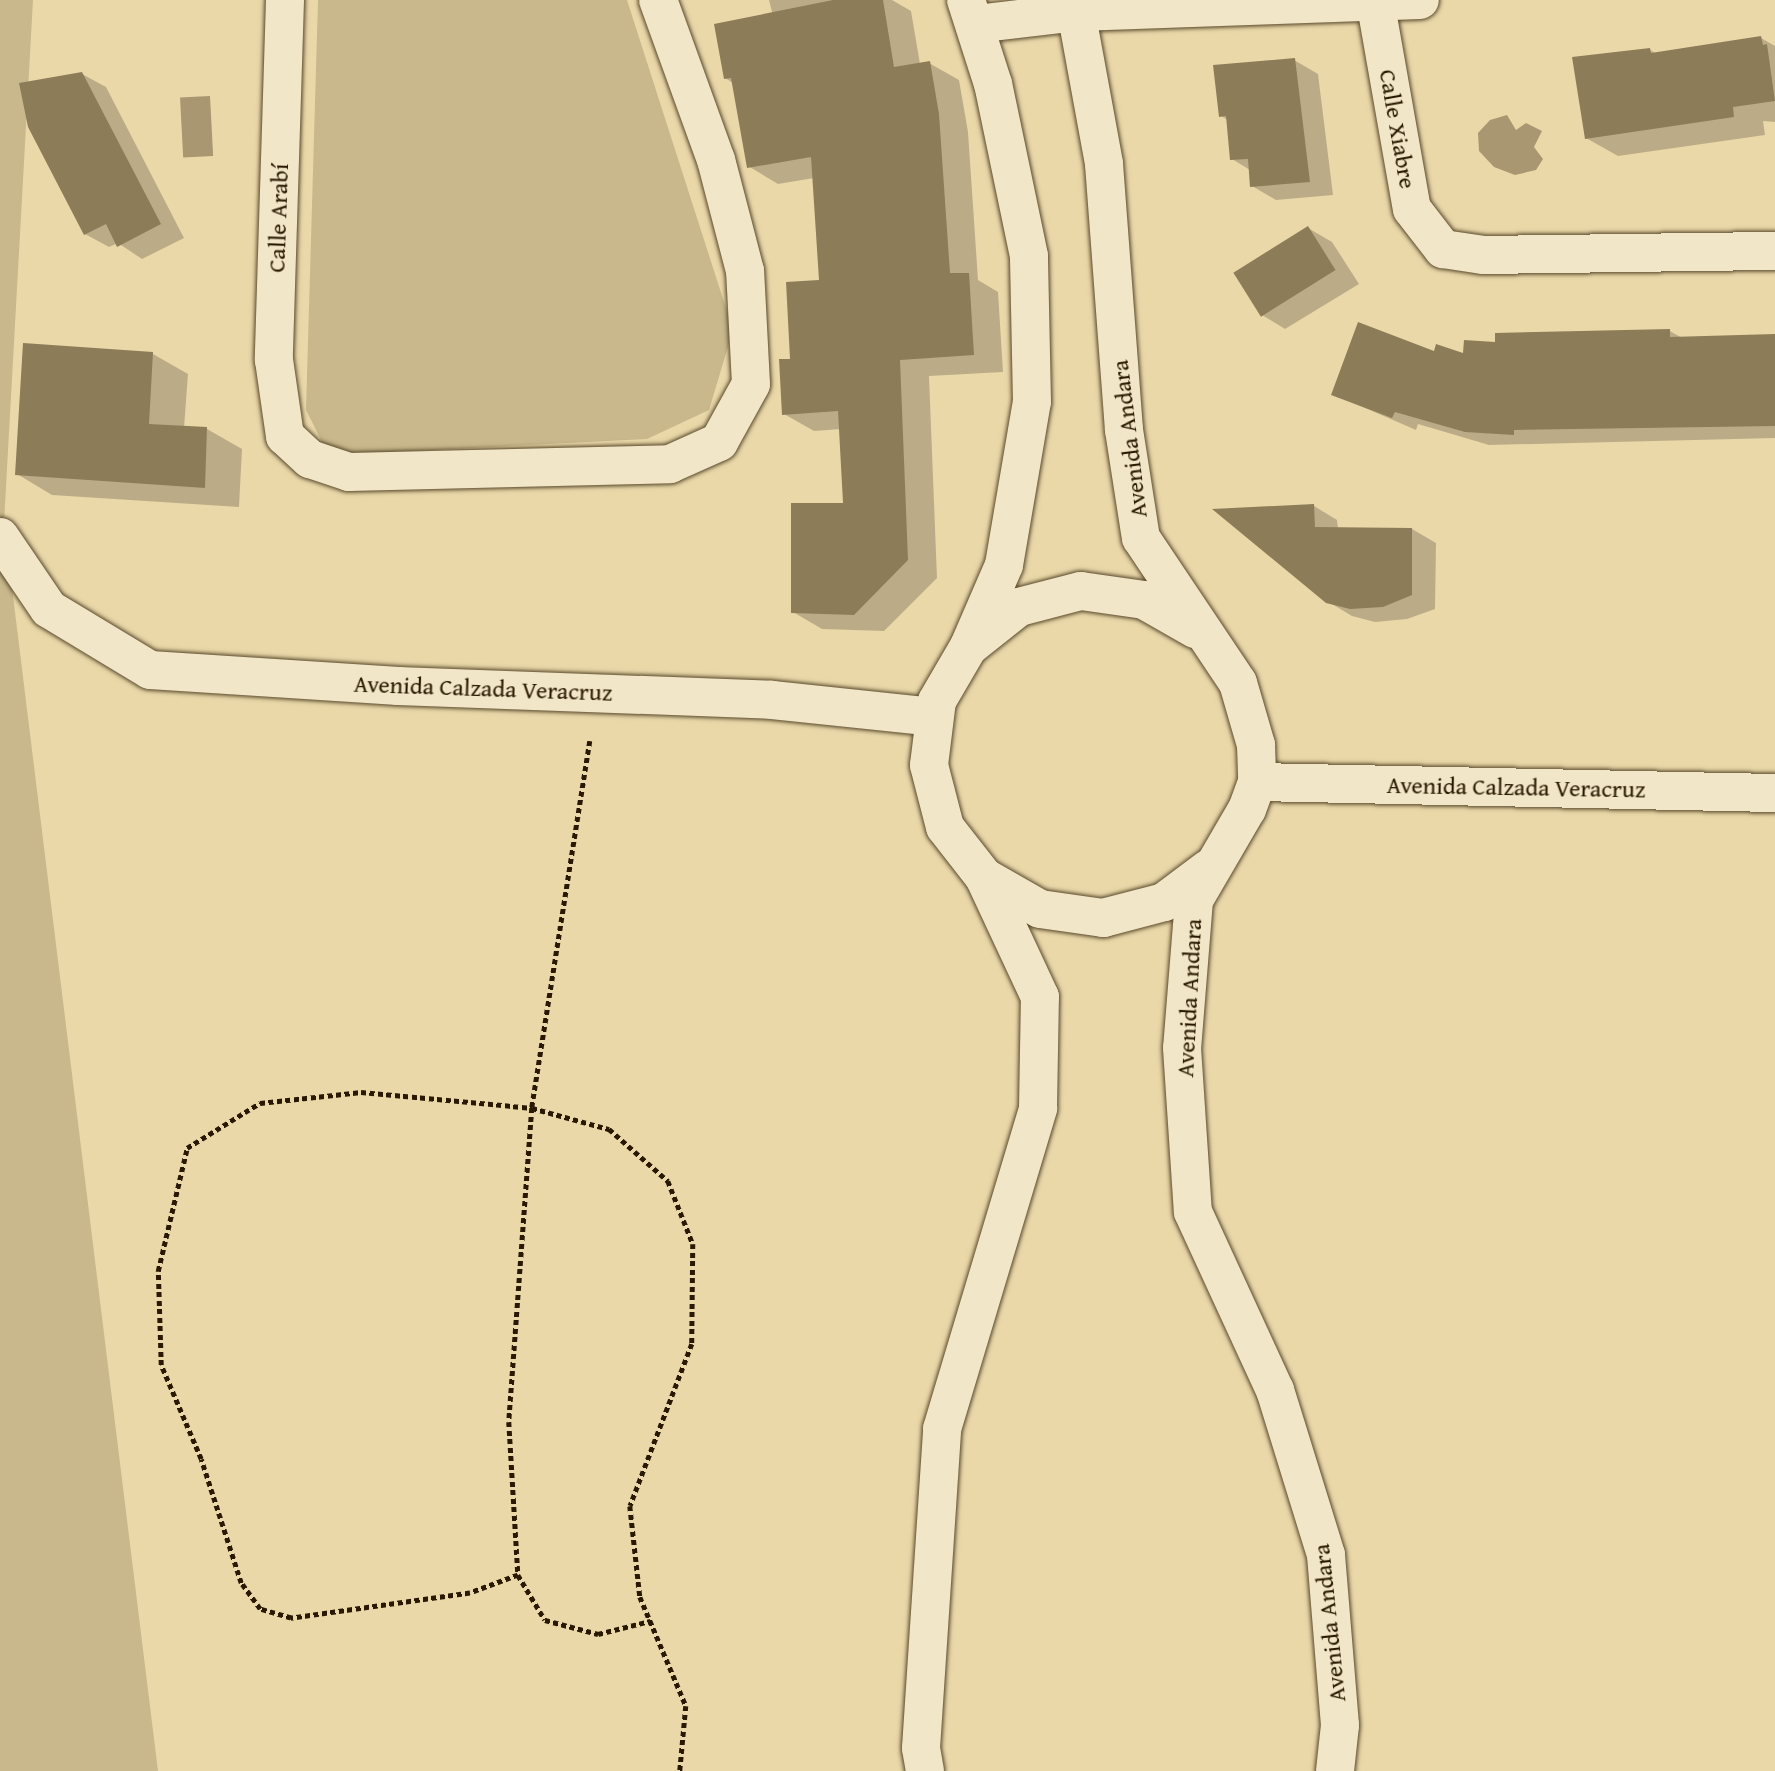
<!DOCTYPE html>
<html>
<head>
<meta charset="utf-8">
<style>
  body { margin:0 }
  #map { position:relative; width:1775px; height:1771px; overflow:hidden; background:#ead8a9; font-family:"Gentium Book Plus",serif }
  div>[style] { position:absolute }
  .green>* { inset:0; background:#c9b88c }
  .water>* { inset:0; background:#a89770; transform-origin:0 0 }
  .shadow>* { inset:0; background:#0003 }
  .building>* { inset:0; background:#8d7c58; transform-origin:0 0 }
  .path>* { height:4.5px; margin-top:-2.25px; transform-origin:0; background:repeating-linear-gradient(90deg,#291901 0 5px,transparent 0 8.5px) }
  .roads { filter:drop-shadow(0 0 2px #59492b) drop-shadow(0 0 2px #59492b) }
  .street>* { height:38px; margin:-19px; padding:0 19px; transform-origin:19px; border-radius:19px; background:#f1e6c7 }
  span { translate:-50% -50%; white-space:nowrap; text-align:center; line-height:1.15; -webkit-text-stroke:6px #f1e6c7; paint-order:stroke }
  .street-label { font-size:24px; color:#291901 }
</style>
</head>
<body>
<div id="map">
  <div class="green">
    <i style="clip-path:polygon(0 0,33px 0,4px 523px,158px 1771px,0 1771px)"></i>
    <i style="clip-path:polygon(318px 0,627px 0,733px 330px,709px 410px,647px 439px,353px 454px,323px 444px,306px 410px)"></i>
  </div>
  <div class="water">
    <i style="left:210px;top:96px;width:60px;height:30px;rotate:87deg"></i>
    <i style="clip-path:polygon(1507px 115px,1516px 130px,1526px 123px,1542px 131px,1534px 147px,1543px 159px,1536px 170px,1515px 175px,1494px 167px,1479px 151px,1478px 133px,1490px 120px)"></i>
  </div>
  <div class="shadow">
    <i style="clip-path:polygon(769px 0,892px 0,911px 11px,920px 64px,929px 63px,959px 80px,968px 132px,978px 280px,998px 292px,1003px 372px,929px 376px,937px 578px,884px 631px,822px 629px,793px 612px,845px 505px,841px 429px,814px 431px,784px 414px,792px 360px,821px 282px,814px 178px,778px 184px,748px 166px,733px 83px,725px 78px,773px 16px)"></i>
    <i style="clip-path:polygon(1761px 38px,1775px 46px,1775px 122px,1763px 121px,1765px 135px,1618px 156px,1586px 138px,1650px 50px,1657px 54px)"></i>
    <i style="clip-path:polygon(1294px 60px,1318px 74px,1333px 195px,1276px 200px,1252px 186px,1250px 170px,1232px 159px,1228px 120px,1221px 116px)"></i>
    <i style="clip-path:polygon(82px 74px,106px 87px,184px 238px,142px 259px,118px 243px,109px 247px,85px 234px)"></i>
    <i style="clip-path:polygon(1308px 228px,1332px 242px,1359px 284px,1285px 329px,1262px 315px,1236px 274px)"></i>
    <i style="clip-path:polygon(1670px 331px,1682px 338px,1775px 335px,1775px 438px,1489px 445px,1418px 424px,1416px 430px,1333px 394px,1435px 353px,1465px 356px,1497px 344px)"></i>
    <i style="clip-path:polygon(153px 354px,188px 374px,184px 428px,207px 429px,242px 449px,239px 507px,52px 495px,17px 474px)"></i>
    <i style="clip-path:polygon(1314px 506px,1337px 520px,1338px 529px,1412px 529px,1436px 543px,1435px 609px,1407px 619px,1375px 622px,1352px 616px,1327px 601px,1216px 511px)"></i>
  </div>
  <div class="building">
    <i style="clip-path:polygon(833px 0,883px 0,894px 67px,930px 61px,939px 114px,950px 273px,969px 273px,974px 355px,900px 360px,908px 560px,854px 615px,791px 613px,791px 503px,843px 503px,838px 411px,782px 415px,779px 359px,790px 359px,786px 282px,819px 280px,811px 157px,747px 168px,731px 78px,724px 79px,714px 24px)"></i>
    <i style="clip-path:polygon(1761px 36px,1763px 45px,1767px 44px,1775px 101px,1733px 107px,1734px 117px,1585px 139px,1572px 57px,1650px 48px,1651px 53px)"></i>
    <i style="clip-path:polygon(1295px 58px,1310px 182px,1250px 187px,1248px 159px,1230px 160px,1226px 116px,1219px 117px,1213px 65px)"></i>
    <i style="clip-path:polygon(82px 72px,161px 224px,117px 247px,106px 224px,84px 235px,28px 127px,19px 83px)"></i>
    <i style="left:1308px;top:226px;width:52px;height:88px;rotate:58deg"></i>
    <i style="clip-path:polygon(1358px 322px,1434px 351px,1436px 344px,1463px 353px,1464px 340px,1495px 342px,1495px 333px,1670px 329px,1670px 337px,1775px 334px,1775px 426px,1514px 430px,1514px 435px,1465px 432px,1395px 412px,1392px 418px,1331px 395px)"></i>
    <i style="clip-path:polygon(23px 343px,153px 352px,149px 424px,207px 427px,205px 488px,15px 475px)"></i>
    <i style="clip-path:polygon(1314px 504px,1315px 527px,1412px 528px,1412px 595px,1383px 607px,1350px 609px,1326px 603px,1212px 509px)"></i>
  </div>
  <div class="path">
    <i style="left:590px;top:741px;width:372px;rotate:99deg"></i>
    <i style="left:532px;top:1108px;width:315px;rotate:94.2deg"></i>
    <i style="left:509px;top:1422px;width:153px;rotate:86.6deg"></i>
    <i style="left:518px;top:1575px;width:52px;rotate:59deg"></i>
    <i style="left:545px;top:1620px;width:55px;rotate:14.8deg"></i>
    <i style="left:598px;top:1634px;width:54px;rotate:-14deg"></i>
    <i style="left:518px;top:1575px;width:51px;rotate:159.4deg"></i>
    <i style="left:470px;top:1593px;width:181px;rotate:172deg"></i>
    <i style="left:291px;top:1618px;width:32px;rotate:-164deg"></i>
    <i style="left:260px;top:1609px;width:32px;rotate:-126deg"></i>
    <i style="left:241px;top:1583px;width:130px;rotate:-107.9deg"></i>
    <i style="left:201px;top:1459px;width:102px;rotate:-113.1deg"></i>
    <i style="left:161px;top:1365px;width:94px;rotate:-91.8deg"></i>
    <i style="left:158px;top:1271px;width:126px;rotate:-76.7deg"></i>
    <i style="left:187px;top:1148px;width:86px;rotate:-31.7deg"></i>
    <i style="left:260px;top:1103px;width:102px;rotate:-6.2deg"></i>
    <i style="left:361px;top:1092px;width:172px;rotate:5.3deg"></i>
    <i style="left:532px;top:1108px;width:80px;rotate:15.3deg"></i>
    <i style="left:609px;top:1129px;width:79px;rotate:41.4deg"></i>
    <i style="left:668px;top:1181px;width:68px;rotate:68.4deg"></i>
    <i style="left:693px;top:1244px;width:100px;rotate:90.6deg"></i>
    <i style="left:692px;top:1344px;width:173px;rotate:110.9deg"></i>
    <i style="left:630px;top:1506px;width:92px;rotate:83.7deg"></i>
    <i style="left:640px;top:1597px;width:118px;rotate:67.1deg"></i>
    <i style="left:686px;top:1706px;width:65px;rotate:95.3deg"></i>
  </div>
  <div class="roads">
    <div class="street">
      <i style="left:285px;top:0;width:360px;rotate:91.8deg"></i>
      <i style="left:274px;top:360px;width:77px;rotate:81.8deg"></i>
      <i style="left:285px;top:436px;width:34px;rotate:43deg"></i>
      <i style="left:310px;top:459px;width:41px;rotate:18.4deg"></i>
      <i style="left:349px;top:472px;width:321px;rotate:-1.4deg"></i>
      <i style="left:670px;top:464px;width:54px;rotate:-24.2deg"></i>
      <i style="left:719px;top:442px;width:66px;rotate:-61.1deg"></i>
      <i style="left:751px;top:384px;width:113px;rotate:-93deg"></i>
      <i style="left:745px;top:271px;width:115px;rotate:-104.6deg"></i>
      <i style="left:716px;top:160px;width:170px;rotate:-109.9deg"></i>
      <i style="left:1074px;top:0;width:167px;rotate:79.6deg"></i>
      <i style="left:1104px;top:164px;width:267px;rotate:85.7deg"></i>
      <i style="left:1124px;top:430px;width:109px;rotate:81.1deg"></i>
      <i style="left:1141px;top:538px;width:174px;rotate:56.2deg"></i>
      <i style="left:1238px;top:683px;width:65px;rotate:73.8deg"></i>
      <i style="left:1256px;top:745px;width:37px;rotate:88deg"></i>
      <i style="left:1257px;top:782px;width:29px;rotate:110deg"></i>
      <i style="left:1247px;top:809px;width:105px;rotate:120.2deg"></i>
      <i style="left:1194px;top:900px;width:148px;rotate:94.6deg"></i>
      <i style="left:1182px;top:1048px;width:164px;rotate:86.2deg"></i>
      <i style="left:1193px;top:1212px;width:196px;rotate:65.3deg"></i>
      <i style="left:1275px;top:1390px;width:173px;rotate:72.8deg"></i>
      <i style="left:1326px;top:1555px;width:171px;rotate:85.3deg"></i>
      <i style="left:1340px;top:1725px;width:46px;rotate:96.2deg"></i>
      <i style="left:1375px;top:0;width:212px;rotate:80deg"></i>
      <i style="left:1412px;top:209px;width:51px;rotate:52.2deg"></i>
      <i style="left:1443px;top:249px;width:40px;rotate:8.5deg"></i>
      <i style="left:1483px;top:255px;width:292px;rotate:-0.8deg"></i>
      <i style="left:976px;top:24px;width:103px;rotate:-6.7deg"></i>
      <i style="left:1078px;top:12px;width:342px;rotate:-2deg"></i>
      <i style="left:0;top:537px;width:87px;rotate:55.8deg"></i>
      <i style="left:49px;top:609px;width:118px;rotate:31.1deg"></i>
      <i style="left:150px;top:670px;width:249px;rotate:3.7deg"></i>
      <i style="left:398px;top:686px;width:374px;rotate:2.1deg"></i>
      <i style="left:772px;top:700px;width:162px;rotate:6deg"></i>
      <i style="left:971px;top:645px;width:61px;rotate:-38.4deg"></i>
      <i style="left:1019px;top:607px;width:64px;rotate:-14.5deg"></i>
      <i style="left:1081px;top:591px;width:64px;rotate:8.1deg"></i>
      <i style="left:1144px;top:600px;width:59px;rotate:29.6deg"></i>
      <i style="left:1257px;top:782px;width:518px;rotate:1.22deg"></i>
      <i style="left:984px;top:877px;width:64px;rotate:29.7deg"></i>
      <i style="left:1040px;top:909px;width:64px;rotate:8.1deg"></i>
      <i style="left:1103px;top:918px;width:63px;rotate:-14.7deg"></i>
      <i style="left:1164px;top:902px;width:55px;rotate:-36.9deg"></i>
      <i style="left:925px;top:1771px;width:23px;rotate:-100deg"></i>
      <i style="left:921px;top:1748px;width:320px;rotate:-86.2deg"></i>
      <i style="left:942px;top:1429px;width:335px;rotate:-73.3deg"></i>
      <i style="left:1038px;top:1108px;width:111px;rotate:-89deg"></i>
      <i style="left:1040px;top:997px;width:132px;rotate:-115deg"></i>
      <i style="left:984px;top:877px;width:63px;rotate:-128deg"></i>
      <i style="left:945px;top:827px;width:64px;rotate:-104.5deg"></i>
      <i style="left:929px;top:765px;width:64px;rotate:-82.9deg"></i>
      <i style="left:937px;top:701px;width:64px;rotate:-59.8deg"></i>
      <i style="left:969px;top:646px;width:88px;rotate:-66.6deg"></i>
      <i style="left:1004px;top:565px;width:165px;rotate:-80.3deg"></i>
      <i style="left:1032px;top:402px;width:146px;rotate:-91.2deg"></i>
      <i style="left:1029px;top:256px;width:176px;rotate:-101.8deg"></i>
      <i style="left:993px;top:84px;width:88px;rotate:-107.8deg"></i>
    </div>
  </div>
  <div class="street-label">
    <span style="left:1398px;top:129px;rotate:80deg">Calle Xiabre</span>
    <span style="left:278px;top:218px;rotate:-88deg">Calle Arabí</span>
    <span style="left:1129px;top:439px;rotate:-97deg">Avenida Andara</span>
    <span style="left:483px;top:688px;rotate:2deg">Avenida Calzada Veracruz</span>
    <span style="left:1516px;top:787px;rotate:1deg">Avenida Calzada Veracruz</span>
    <span style="left:1189px;top:998px;rotate:-87deg">Avenida Andara</span>
    <span style="left:1329px;top:1623px;rotate:-96deg">Avenida Andara</span>
  </div>
</div>
</body>
</html>
